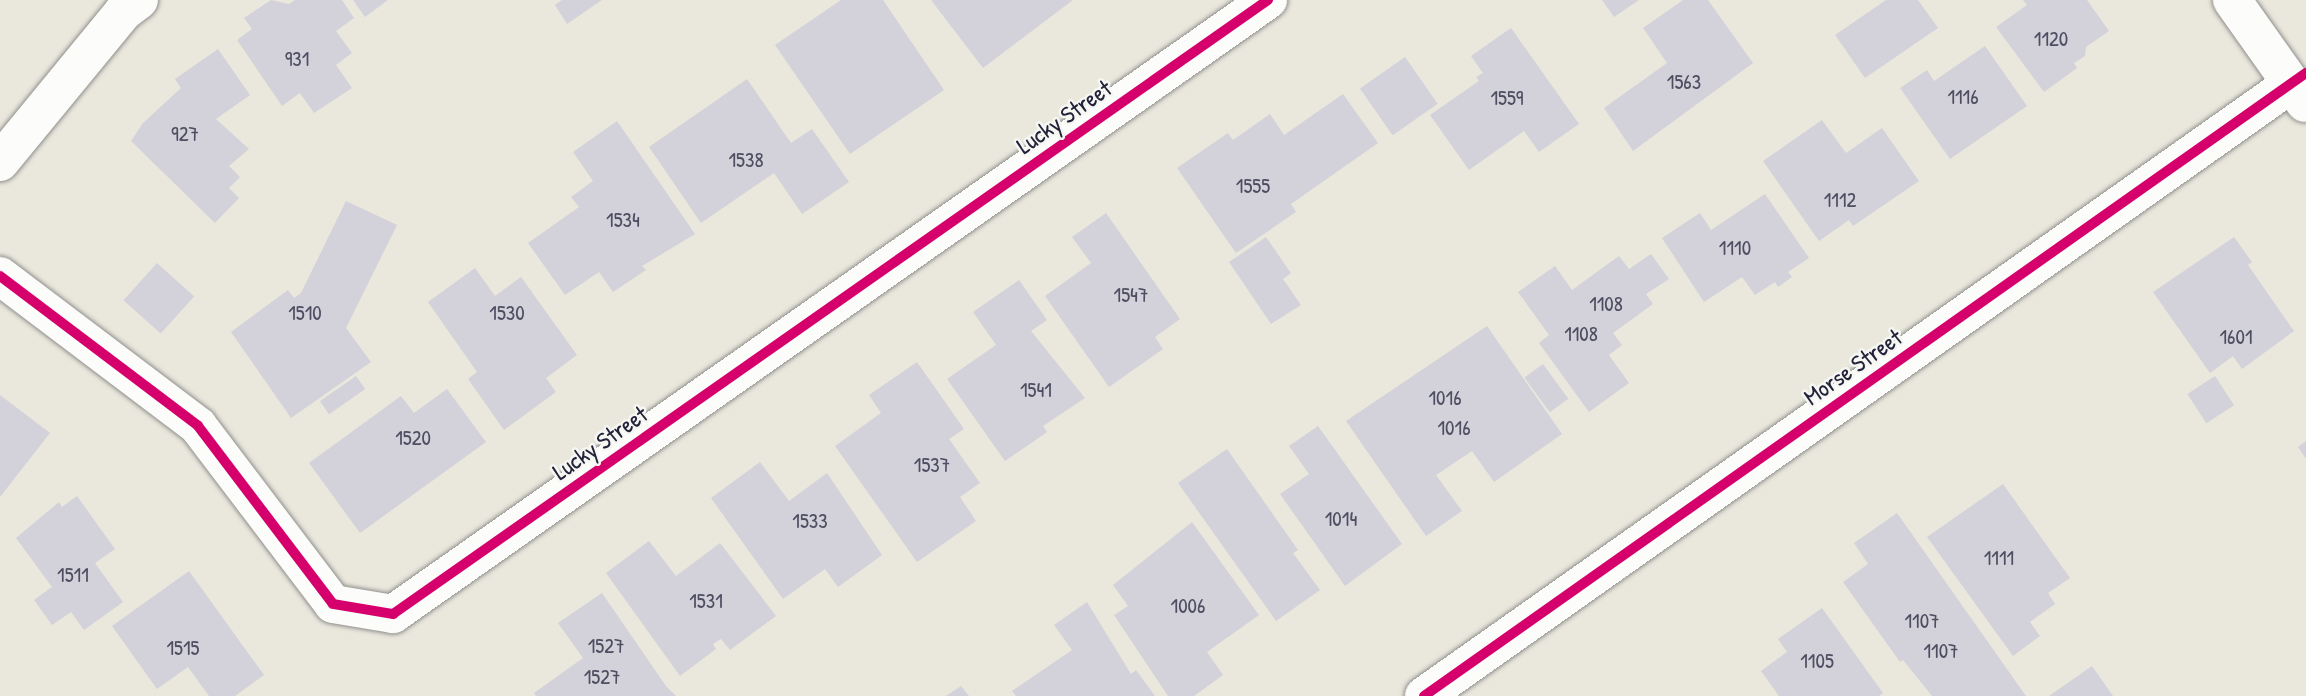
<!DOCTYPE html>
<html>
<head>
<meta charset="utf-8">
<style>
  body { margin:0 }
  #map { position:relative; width:2306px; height:696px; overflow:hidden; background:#eae8dd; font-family:"Patrick Hand",sans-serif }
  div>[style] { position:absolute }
  .building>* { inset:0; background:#d3d1d9; transform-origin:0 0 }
  .roads { filter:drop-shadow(0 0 2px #908f8d) drop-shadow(0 0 2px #908f8d) }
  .street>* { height:38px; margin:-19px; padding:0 19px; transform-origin:19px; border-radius:19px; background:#fcfcfa }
  .secondary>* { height:38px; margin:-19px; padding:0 19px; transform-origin:19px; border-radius:19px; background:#fcfcfa }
  .cycleway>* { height:10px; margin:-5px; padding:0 5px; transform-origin:5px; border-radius:5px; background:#d6006c }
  span { translate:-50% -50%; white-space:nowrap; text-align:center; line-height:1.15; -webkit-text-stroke:5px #f6f6f2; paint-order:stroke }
  .number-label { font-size:21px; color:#4e4e62 }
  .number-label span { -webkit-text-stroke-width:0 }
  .street-label { font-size:24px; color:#22223b }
</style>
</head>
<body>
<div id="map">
  <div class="building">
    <i style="clip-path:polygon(271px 0,289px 4px,295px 0,342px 0,354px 18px,336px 31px,352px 53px,336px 65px,352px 88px,314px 113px,300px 93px,282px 106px,237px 40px,252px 29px,244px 18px)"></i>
    <i style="clip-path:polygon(353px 0,388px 0,365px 17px)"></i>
    <i style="clip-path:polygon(562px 0,602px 0,567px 24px,555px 5px)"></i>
    <i style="clip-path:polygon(841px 0,883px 0,944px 90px,850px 154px,775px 45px)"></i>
    <i style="clip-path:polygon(931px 0,1073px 0,983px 68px)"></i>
    <i style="clip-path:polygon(1602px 0,1639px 0,1614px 17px)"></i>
    <i style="clip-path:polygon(1683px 0,1708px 0,1753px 63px,1633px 151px,1604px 108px,1667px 63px,1643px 28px)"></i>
    <i style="clip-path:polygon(1886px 0,1918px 0,1938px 28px,1865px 78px,1835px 35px)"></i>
    <i style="clip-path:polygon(2023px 0,2087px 0,2109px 31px,2086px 47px,2085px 56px,2074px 63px,2077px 68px,2044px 92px,1996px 27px,2027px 5px)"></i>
    <i style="clip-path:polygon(1511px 28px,1579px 124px,1539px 152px,1524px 131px,1469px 170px,1430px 115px,1479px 81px,1476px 77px,1483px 73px,1471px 56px)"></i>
    <i style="clip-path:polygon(1985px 46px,2027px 106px,1950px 159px,1900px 88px,1927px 70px,1934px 81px)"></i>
    <i style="clip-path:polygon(218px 49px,250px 95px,216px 119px,249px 149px,229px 166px,240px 177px,229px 188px,239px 198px,215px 223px,131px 141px,143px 123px,181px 88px,175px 79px)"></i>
    <i style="left:1405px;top:57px;width:57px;height:55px;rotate:55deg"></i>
    <i style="clip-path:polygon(747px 79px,791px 143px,812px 129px,849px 182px,802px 214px,774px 173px,701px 223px,649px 147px)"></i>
    <i style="clip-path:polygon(1343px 94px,1378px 143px,1291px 204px,1296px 212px,1236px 253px,1177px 168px,1228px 133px,1233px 140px,1270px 114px,1284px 135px)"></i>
    <i style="clip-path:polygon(1822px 120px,1846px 153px,1882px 128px,1919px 181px,1853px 226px,1849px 220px,1819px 241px,1763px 161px)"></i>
    <i style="clip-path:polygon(617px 121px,695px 234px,642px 266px,646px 270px,613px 292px,599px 272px,565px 295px,528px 243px,579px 207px,571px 197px,593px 181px,573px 152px)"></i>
    <i style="clip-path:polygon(1765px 194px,1809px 258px,1788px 272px,1792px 277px,1778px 287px,1775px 282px,1755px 295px,1742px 277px,1704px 302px,1662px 238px,1700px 213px,1711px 230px)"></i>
    <i style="clip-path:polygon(346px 201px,397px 225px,346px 328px,371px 362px,291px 418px,231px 332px,288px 290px,294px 298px,301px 293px)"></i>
    <i style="clip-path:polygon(1106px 213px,1180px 319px,1155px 337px,1163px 349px,1109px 387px,1045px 296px,1091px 263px,1072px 237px)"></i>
    <i style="clip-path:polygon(1266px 237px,1291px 273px,1283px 279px,1301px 305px,1271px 324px,1229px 262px)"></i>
    <i style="clip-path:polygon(2234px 237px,2252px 262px,2248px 265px,2294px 331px,2242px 369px,2233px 356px,2210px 373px,2153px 292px)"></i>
    <i style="clip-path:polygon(1651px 254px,1669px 279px,1646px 294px,1653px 304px,1613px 333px,1622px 345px,1609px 355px,1629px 383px,1589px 412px,1539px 343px,1549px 335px,1518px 292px,1555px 266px,1572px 290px,1619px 256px,1629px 269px)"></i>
    <i style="left:157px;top:263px;width:50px;height:50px;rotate:42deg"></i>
    <i style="clip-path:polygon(475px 268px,495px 296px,521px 277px,577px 355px,546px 378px,556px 392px,504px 430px,468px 379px,477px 372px,428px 302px)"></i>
    <i style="clip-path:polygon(1019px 280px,1047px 320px,1031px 331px,1085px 398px,1043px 426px,1047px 432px,1005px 461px,947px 379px,996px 345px,973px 312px)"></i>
    <i style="clip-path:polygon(1487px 326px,1562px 434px,1494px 482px,1472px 451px,1436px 475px,1462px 511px,1426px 536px,1346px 421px)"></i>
    <i style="clip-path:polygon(917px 362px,964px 429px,949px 439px,980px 483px,960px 497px,976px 521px,917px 562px,835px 446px,881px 413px,869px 395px)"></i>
    <i style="left:1543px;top:364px;width:43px;height:23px;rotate:54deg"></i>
    <i style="left:356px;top:376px;width:16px;height:44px;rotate:55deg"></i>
    <i style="left:2215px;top:376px;width:35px;height:33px;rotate:57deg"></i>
    <i style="clip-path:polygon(447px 389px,486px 442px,360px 533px,309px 463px,401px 396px,414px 413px)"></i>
    <i style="clip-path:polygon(0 395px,50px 433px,0 497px)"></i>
    <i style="clip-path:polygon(1318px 426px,1402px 544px,1345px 586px,1280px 494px,1309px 474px,1289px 446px)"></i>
    <i style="clip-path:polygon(2306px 441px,2306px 459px,2298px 447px)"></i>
    <i style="clip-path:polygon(1227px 449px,1298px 550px,1293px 553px,1320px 590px,1276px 621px,1178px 483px)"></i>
    <i style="clip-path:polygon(760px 462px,789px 501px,827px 473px,882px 555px,838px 587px,825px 569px,783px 599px,711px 498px)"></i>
    <i style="clip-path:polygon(2003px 484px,2070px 578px,2048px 593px,2055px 604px,2030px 622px,2040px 636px,2013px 656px,1927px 537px)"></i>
    <i style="clip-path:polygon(77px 496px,115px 549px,95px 563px,123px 602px,84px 630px,71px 612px,52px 625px,34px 600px,52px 587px,16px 538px,59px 502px,62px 507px)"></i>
    <i style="clip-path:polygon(1897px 513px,2026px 696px,1932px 696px,1903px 660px,1900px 662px,1843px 582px,1868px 564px,1854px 543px)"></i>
    <i style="clip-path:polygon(1192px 522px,1259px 615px,1207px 652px,1223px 675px,1194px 696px,1168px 696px,1114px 615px,1128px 606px,1113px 585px)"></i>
    <i style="clip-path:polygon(649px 541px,676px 576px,720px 543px,776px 616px,730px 650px,721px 639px,713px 644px,716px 649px,680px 676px,606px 573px)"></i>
    <i style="clip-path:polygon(189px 571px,264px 675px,235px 696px,209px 696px,188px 667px,157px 689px,112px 626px)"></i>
    <i style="clip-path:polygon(602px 593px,666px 686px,676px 696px,536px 696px,534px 693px,583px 658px,558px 623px)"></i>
    <i style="clip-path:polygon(1087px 602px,1131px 674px,1136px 670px,1155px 696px,1016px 696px,1012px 691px,1072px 650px,1054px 625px)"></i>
    <i style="clip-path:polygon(1822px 608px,1883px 693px,1879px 696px,1779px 696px,1761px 671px,1787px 652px,1778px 639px)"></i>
    <i style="clip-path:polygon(2092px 666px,2113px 696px,2049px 696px)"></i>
    <i style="clip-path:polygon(961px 686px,969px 696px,946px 696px)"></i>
  </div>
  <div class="roads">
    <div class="street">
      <i style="left:0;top:276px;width:248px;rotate:37.1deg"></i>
      <i style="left:198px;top:426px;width:223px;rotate:52.8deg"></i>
      <i style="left:333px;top:604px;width:61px;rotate:9.5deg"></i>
      <i style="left:393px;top:614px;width:1069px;rotate:-35.06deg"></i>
    </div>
    <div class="secondary">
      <i style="left:2232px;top:0;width:126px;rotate:54.7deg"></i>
      <i style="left:0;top:162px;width:194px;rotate:-50.6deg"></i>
      <i style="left:123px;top:12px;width:20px;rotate:-37deg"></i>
      <i style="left:1424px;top:696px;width:1061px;rotate:-35.22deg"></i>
    </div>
  </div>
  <div class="cycleway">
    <i style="left:0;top:276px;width:248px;rotate:37.1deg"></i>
    <i style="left:198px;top:426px;width:223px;rotate:52.8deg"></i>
    <i style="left:333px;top:604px;width:61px;rotate:9.5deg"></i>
    <i style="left:393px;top:614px;width:1069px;rotate:-35.06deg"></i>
    <i style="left:1424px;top:696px;width:1080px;rotate:-35.24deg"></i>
  </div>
  <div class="number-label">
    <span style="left:2051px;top:39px">1120</span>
    <span style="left:297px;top:59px">931</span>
    <span style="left:1684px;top:82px">1563</span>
    <span style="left:1963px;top:97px">1116</span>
    <span style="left:1507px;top:98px">1559</span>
    <span style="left:185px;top:134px">927</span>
    <span style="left:746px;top:160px">1538</span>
    <span style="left:1253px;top:186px">1555</span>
    <span style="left:1840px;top:200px">1112</span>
    <span style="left:623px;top:220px">1534</span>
    <span style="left:1735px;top:248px">1110</span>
    <span style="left:1131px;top:295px">1547</span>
    <span style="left:1606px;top:304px">1108</span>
    <span style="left:305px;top:313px">1510</span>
    <span style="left:507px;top:313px">1530</span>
    <span style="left:1581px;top:334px">1108</span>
    <span style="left:2236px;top:337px">1601</span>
    <span style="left:1036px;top:390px">1541</span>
    <span style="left:1445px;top:398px">1016</span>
    <span style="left:1454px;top:428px">1016</span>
    <span style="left:413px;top:438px">1520</span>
    <span style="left:932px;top:465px">1537</span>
    <span style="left:1341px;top:519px">1014</span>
    <span style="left:810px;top:521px">1533</span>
    <span style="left:1999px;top:558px">1111</span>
    <span style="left:73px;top:575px">1511</span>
    <span style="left:706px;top:601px">1531</span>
    <span style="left:1188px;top:606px">1006</span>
    <span style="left:1922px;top:621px">1107</span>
    <span style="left:606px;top:646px">1527</span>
    <span style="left:183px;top:648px">1515</span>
    <span style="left:1941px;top:651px">1107</span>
    <span style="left:1817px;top:661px">1105</span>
    <span style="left:602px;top:677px">1527</span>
  </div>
  <div class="street-label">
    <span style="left:1064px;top:117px;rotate:-35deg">Lucky Street</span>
    <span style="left:1853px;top:367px;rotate:-35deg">Morse Street</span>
    <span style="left:600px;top:443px;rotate:-35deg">Lucky Street</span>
  </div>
</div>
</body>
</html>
